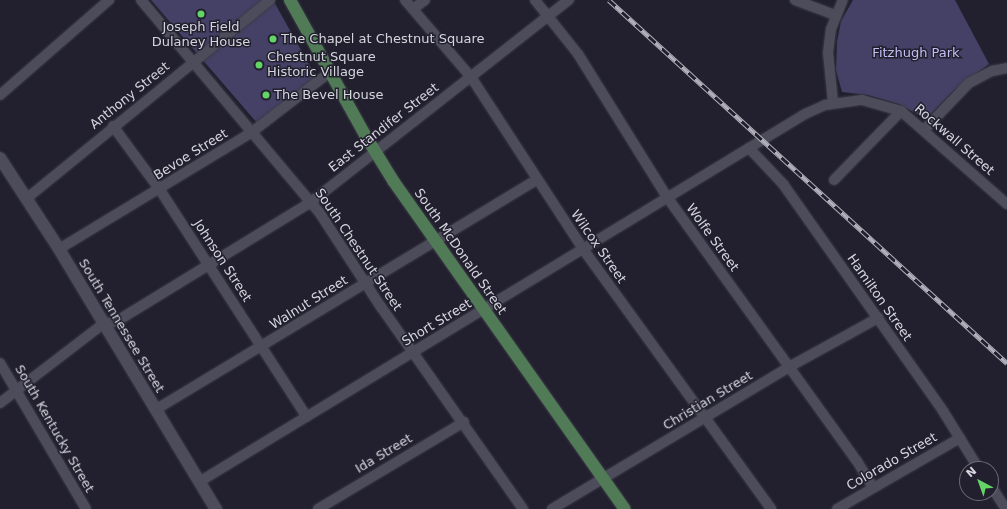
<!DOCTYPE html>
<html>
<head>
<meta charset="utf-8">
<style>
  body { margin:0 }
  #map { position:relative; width:1007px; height:509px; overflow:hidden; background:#22202e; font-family:"DejaVu Sans",sans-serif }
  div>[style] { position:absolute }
  .green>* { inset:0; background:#454065 }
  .roads { filter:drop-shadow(0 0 1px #3b3a46) drop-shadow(0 0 1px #3b3a46) }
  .street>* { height:10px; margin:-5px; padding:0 5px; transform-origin:5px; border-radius:5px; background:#4d4c5b }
  .secondary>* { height:12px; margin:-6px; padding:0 6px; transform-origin:6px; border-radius:6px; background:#4d4c5b }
  .primary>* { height:12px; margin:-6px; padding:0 6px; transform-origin:6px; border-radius:6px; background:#517b57 }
  .rail>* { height:4.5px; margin-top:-2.25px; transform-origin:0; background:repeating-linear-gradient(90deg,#22202e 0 9px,#b2b1bb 0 18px); box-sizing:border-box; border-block:1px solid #b2b1bb }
  .dots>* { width:11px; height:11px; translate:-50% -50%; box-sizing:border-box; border:2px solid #22202e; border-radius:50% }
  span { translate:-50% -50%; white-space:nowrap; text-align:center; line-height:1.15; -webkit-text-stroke:3px #22202e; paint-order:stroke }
  .poi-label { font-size:13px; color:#d5d5de }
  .left { translate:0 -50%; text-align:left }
  .park-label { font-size:13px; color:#c4bef5 }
  .street-label { font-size:13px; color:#d5d5de }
  .north { position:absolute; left:959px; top:461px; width:40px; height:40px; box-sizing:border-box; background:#22202e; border:1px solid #6a6874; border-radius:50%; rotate:319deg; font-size:11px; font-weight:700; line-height:16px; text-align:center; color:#d5d5de }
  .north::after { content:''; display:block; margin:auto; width:14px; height:18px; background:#65d467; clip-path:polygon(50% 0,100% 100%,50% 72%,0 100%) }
</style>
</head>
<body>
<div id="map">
  <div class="green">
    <i style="clip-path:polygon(151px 0,273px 0,316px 77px,258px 124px)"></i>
    <i style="clip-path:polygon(853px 0,955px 0,989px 64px,953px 91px,926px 119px,899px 104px,868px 95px,842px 92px,836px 70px,837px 42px,841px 21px)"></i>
  </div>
  <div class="roads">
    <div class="street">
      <i style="left:141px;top:0;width:277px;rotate:50deg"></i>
      <i style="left:319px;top:212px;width:113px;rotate:56.9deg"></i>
      <i style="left:381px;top:307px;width:247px;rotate:54.9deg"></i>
      <i style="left:405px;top:0;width:101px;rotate:49.4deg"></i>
      <i style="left:471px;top:77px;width:205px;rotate:56.9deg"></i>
      <i style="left:583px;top:249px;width:321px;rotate:54.1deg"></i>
      <i style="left:535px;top:0;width:69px;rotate:51.5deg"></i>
      <i style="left:578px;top:54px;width:168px;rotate:58.1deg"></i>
      <i style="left:667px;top:197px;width:325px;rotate:54.3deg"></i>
      <i style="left:857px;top:461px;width:31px;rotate:59deg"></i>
      <i style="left:795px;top:0;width:43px;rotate:20.6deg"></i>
      <i style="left:413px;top:9px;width:15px;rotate:-37deg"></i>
      <i style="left:0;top:95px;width:145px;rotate:-41.1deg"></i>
      <i style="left:833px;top:102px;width:49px;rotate:-95.8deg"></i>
      <i style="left:828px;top:53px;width:24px;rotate:-83deg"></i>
      <i style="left:831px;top:29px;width:31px;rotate:-68deg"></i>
      <i style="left:113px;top:126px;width:79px;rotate:53.7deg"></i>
      <i style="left:160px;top:190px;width:270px;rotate:57.1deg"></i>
      <i style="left:924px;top:130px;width:65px;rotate:-46.2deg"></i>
      <i style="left:969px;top:83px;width:26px;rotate:-28deg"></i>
      <i style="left:992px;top:71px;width:15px;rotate:-11deg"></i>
      <i style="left:749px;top:148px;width:50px;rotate:46.6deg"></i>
      <i style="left:783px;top:184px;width:278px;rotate:54.8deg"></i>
      <i style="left:943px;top:411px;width:68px;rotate:58.2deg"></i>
      <i style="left:834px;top:180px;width:96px;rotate:-45.8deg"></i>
      <i style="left:26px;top:199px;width:315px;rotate:-39.2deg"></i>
      <i style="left:59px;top:249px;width:226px;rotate:-31.2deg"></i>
      <i style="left:252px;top:132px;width:98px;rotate:-37.6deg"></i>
      <i style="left:0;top:363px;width:169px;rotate:59.5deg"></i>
      <i style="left:0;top:403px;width:130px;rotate:-37.5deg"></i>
      <i style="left:103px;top:324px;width:14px;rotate:-12deg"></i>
      <i style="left:117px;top:321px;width:228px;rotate:-31.5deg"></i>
      <i style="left:311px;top:202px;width:328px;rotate:-38.1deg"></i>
      <i style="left:155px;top:410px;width:446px;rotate:-31.1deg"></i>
      <i style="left:199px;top:482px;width:709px;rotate:-31.27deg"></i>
      <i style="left:805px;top:114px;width:22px;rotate:-24deg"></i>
      <i style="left:825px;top:105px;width:37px;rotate:-8deg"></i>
      <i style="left:862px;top:100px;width:41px;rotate:15.8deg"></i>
      <i style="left:901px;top:111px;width:141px;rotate:41.3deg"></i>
      <i style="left:991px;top:486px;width:27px;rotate:57deg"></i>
      <i style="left:318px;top:509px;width:170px;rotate:-30.8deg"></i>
      <i style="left:552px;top:509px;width:276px;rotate:-30.9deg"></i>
      <i style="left:789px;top:367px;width:102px;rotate:-28.8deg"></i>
      <i style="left:837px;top:509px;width:142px;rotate:-30deg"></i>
    </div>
    <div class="secondary">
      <i style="left:0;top:158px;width:108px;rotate:57deg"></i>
      <i style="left:59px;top:249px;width:304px;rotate:58.9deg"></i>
    </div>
    <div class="primary">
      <i style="left:290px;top:0;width:154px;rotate:60.9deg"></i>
      <i style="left:365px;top:135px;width:55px;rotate:58.3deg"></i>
      <i style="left:394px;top:182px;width:400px;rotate:54.8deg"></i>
    </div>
  </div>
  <div class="rail">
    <i style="left:609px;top:0;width:539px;rotate:42.37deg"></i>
  </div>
  <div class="dots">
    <i style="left:201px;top:14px;background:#65d467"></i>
    <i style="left:273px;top:39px;background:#65d467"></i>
    <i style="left:259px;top:65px;background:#65d467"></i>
    <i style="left:266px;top:95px;background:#65d467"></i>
  </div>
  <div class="poi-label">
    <span style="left:201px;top:35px">Joseph Field<br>Dulaney House</span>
    <span class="left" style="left:281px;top:39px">The Chapel at Chestnut Square</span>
    <span class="left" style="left:267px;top:65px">Chestnut Square<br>Historic Village</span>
    <span class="left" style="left:274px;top:95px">The Bevel House</span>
  </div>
  <div class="park-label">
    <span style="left:916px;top:53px">Fitzhugh Park</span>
  </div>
  <div class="street-label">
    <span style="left:130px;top:96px;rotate:-39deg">Anthony Street</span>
    <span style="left:384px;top:128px;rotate:-38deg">East Standifer Street</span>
    <span style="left:954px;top:140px;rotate:41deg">Rockwall Street</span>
    <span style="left:191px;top:155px;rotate:-32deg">Bevoe Street</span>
    <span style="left:712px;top:238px;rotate:54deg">Wolfe Street</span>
    <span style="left:598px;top:247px;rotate:55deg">Wilcox Street</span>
    <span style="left:358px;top:250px;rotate:56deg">South Chestnut Street</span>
    <span style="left:460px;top:252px;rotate:55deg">South McDonald Street</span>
    <span style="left:222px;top:261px;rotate:57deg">Johnson Street</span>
    <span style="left:879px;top:298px;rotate:55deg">Hamilton Street</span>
    <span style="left:309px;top:303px;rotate:-32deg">Walnut Street</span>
    <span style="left:437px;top:323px;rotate:-31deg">Short Street</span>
    <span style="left:121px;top:326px;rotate:59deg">South Tennessee Street</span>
    <span style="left:708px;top:401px;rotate:-31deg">Christian Street</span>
    <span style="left:54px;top:429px;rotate:60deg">South Kentucky Street</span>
    <span style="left:384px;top:454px;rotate:-31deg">Ida Street</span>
    <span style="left:892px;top:462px;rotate:-30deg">Colorado Street</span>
  </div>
  <div class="north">N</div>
</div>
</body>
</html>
